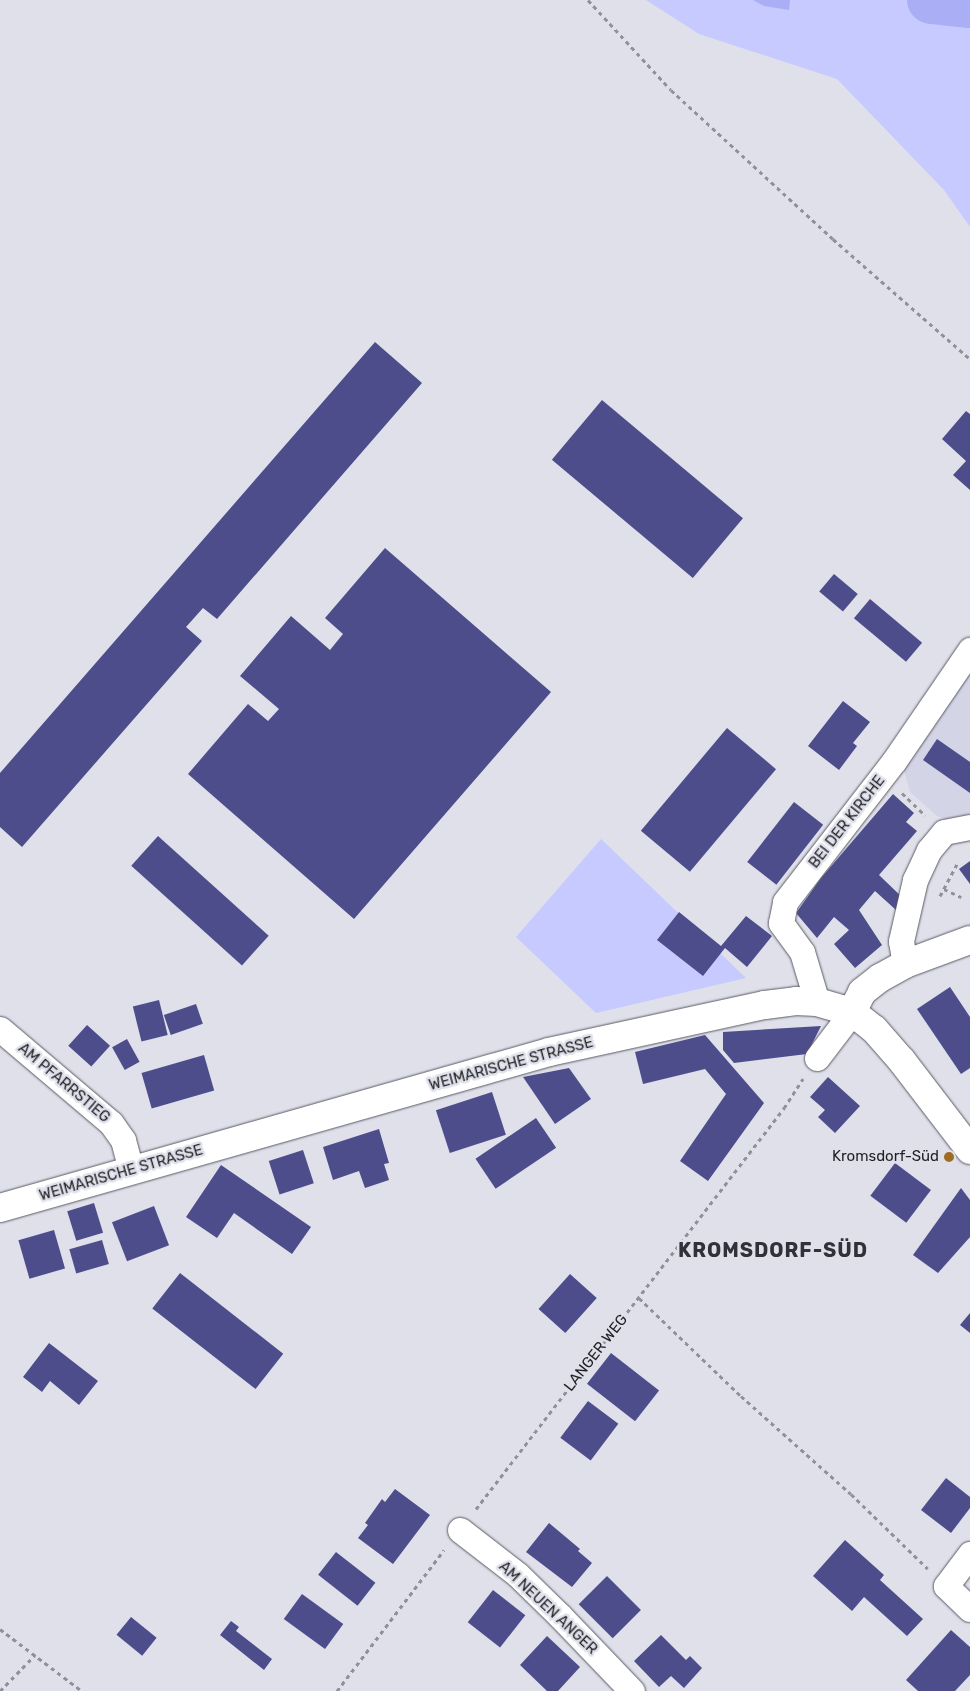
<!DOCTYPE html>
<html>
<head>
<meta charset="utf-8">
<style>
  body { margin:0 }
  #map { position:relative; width:970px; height:1691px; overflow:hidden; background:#dfe0ea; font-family:Rubik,sans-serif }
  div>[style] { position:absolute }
  .built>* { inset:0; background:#d3d4e6 }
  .green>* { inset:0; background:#c6caff }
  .water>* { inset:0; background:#aaaef5 }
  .river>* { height:48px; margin:-24px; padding:0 24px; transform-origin:24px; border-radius:24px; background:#aaaef5 }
  .building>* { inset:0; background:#4d4d8c; transform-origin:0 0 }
  .path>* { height:3px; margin-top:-1.5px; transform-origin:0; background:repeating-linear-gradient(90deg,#909198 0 4px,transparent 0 8px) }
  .roads { filter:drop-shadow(0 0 1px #595a63) drop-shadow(0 0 1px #595a63) }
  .minor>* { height:25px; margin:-12.5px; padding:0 12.5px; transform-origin:12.5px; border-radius:12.5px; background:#fff }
  .tertiary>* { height:28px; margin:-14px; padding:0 14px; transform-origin:14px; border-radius:14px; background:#fff }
  .dots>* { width:14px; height:14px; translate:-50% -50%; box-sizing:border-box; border:2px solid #dfe0ea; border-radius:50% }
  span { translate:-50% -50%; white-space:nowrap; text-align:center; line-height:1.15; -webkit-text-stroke:5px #dfe0ea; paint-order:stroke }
  .street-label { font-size:15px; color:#1f2023 }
  .poi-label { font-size:15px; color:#1f2023 }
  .right { translate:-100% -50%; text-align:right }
  .district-label { font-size:20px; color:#313139; font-weight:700; letter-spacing:1px }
</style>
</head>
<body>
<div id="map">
  <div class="built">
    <i style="clip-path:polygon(970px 665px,970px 817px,954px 822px,937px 816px,910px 792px,903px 767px)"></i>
  </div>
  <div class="green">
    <i style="clip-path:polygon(646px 0,970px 0,970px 227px,944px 190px,837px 79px,699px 34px)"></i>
    <i style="clip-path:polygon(601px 839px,746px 978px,596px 1013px,516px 937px)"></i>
  </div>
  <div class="water">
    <i style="clip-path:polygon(753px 0,790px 0,789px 10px,764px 6px)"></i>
  </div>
  <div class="river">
    <i style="left:931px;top:0;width:39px;rotate:6deg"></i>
  </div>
  <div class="building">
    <i style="clip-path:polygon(375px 342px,422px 383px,217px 619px,203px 608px,186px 627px,202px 641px,22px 847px,0 827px,0 773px)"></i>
    <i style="left:602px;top:400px;width:184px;height:78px;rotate:40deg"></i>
    <i style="clip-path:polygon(966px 411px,970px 414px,970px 490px,953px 475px,966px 461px,942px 439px)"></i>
    <i style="clip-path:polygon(385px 548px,551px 692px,354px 919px,188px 774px,248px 704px,268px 721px,279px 709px,240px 676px,291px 616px,330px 650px,343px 634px,325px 618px)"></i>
    <i style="left:834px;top:574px;width:31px;height:23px;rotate:40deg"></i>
    <i style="left:870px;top:599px;width:68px;height:25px;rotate:40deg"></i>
    <i style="clip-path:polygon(843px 701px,870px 722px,853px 743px,857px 746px,839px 770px,808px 746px)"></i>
    <i style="left:727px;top:728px;width:64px;height:134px;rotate:40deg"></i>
    <i style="clip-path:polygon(937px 739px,970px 762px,970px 793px,923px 760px)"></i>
    <i style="clip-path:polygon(893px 794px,914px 813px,906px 822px,917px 831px,879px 875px,905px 900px,896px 910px,875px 891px,859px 910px,882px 945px,855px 968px,834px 944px,849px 930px,834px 917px,817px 938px,796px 913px,821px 878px)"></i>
    <i style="left:794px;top:802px;width:37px;height:76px;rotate:38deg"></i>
    <i style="left:158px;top:836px;width:149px;height:40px;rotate:42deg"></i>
    <i style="clip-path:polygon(970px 861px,970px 884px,959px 869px)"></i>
    <i style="clip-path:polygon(679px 912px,721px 946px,746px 916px,772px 936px,747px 967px,725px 948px,703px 976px,657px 940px)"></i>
    <i style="clip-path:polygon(950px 987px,970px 1017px,970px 1068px,961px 1074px,917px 1009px)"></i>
    <i style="left:159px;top:1000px;width:36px;height:27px;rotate:76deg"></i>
    <i style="left:196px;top:1004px;width:21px;height:34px;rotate:71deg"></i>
    <i style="left:87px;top:1025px;width:31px;height:28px;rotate:42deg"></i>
    <i style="clip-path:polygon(821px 1026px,807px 1054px,734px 1063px,723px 1050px,723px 1032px)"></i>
    <i style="clip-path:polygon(705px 1035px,764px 1103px,708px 1181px,680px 1161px,726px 1094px,705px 1069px,643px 1084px,635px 1052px)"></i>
    <i style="left:127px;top:1039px;width:26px;height:17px;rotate:61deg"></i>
    <i style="left:204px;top:1055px;width:37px;height:65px;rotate:74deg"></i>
    <i style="clip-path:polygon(569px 1068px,591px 1099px,555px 1124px,523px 1077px)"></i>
    <i style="clip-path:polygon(828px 1077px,860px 1106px,835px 1133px,818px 1117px,825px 1110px,810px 1097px)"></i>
    <i style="left:492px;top:1092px;width:45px;height:59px;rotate:72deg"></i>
    <i style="left:536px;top:1118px;width:36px;height:73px;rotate:56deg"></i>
    <i style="clip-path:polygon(379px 1129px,389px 1163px,384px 1164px,389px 1180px,365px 1188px,359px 1171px,333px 1180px,323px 1147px)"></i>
    <i style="left:303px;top:1150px;width:35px;height:36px;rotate:72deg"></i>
    <i style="left:895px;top:1163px;width:45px;height:41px;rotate:37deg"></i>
    <i style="clip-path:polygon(221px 1165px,311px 1227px,292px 1254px,234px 1213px,217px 1238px,186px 1217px)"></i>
    <i style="clip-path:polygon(961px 1188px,970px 1200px,970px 1237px,938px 1273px,913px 1255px)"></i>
    <i style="left:94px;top:1203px;width:31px;height:28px;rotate:73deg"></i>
    <i style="left:154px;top:1206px;width:42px;height:45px;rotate:69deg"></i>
    <i style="left:54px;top:1230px;width:40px;height:37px;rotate:74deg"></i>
    <i style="left:102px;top:1240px;width:25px;height:34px;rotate:74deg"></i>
    <i style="left:180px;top:1273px;width:131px;height:45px;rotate:38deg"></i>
    <i style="left:570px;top:1274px;width:36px;height:47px;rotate:42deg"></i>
    <i style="clip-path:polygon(970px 1313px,970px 1333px,960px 1325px)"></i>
    <i style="clip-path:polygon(49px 1343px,98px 1381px,79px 1405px,50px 1381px,42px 1392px,23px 1377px)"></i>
    <i style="left:611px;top:1353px;width:61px;height:39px;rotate:38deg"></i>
    <i style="left:588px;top:1401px;width:38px;height:46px;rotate:37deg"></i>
    <i style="clip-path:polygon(946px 1478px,970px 1497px,970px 1508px,951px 1533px,921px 1510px)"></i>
    <i style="clip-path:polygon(395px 1489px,430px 1515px,393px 1564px,358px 1538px,368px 1525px,365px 1523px,382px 1499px,385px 1502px)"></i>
    <i style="clip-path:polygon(549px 1523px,580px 1549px,578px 1551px,592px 1563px,572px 1587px,526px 1552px)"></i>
    <i style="clip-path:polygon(845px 1540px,884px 1575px,880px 1580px,923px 1619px,907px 1636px,864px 1597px,852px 1611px,813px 1576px)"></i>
    <i style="left:336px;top:1552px;width:50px;height:29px;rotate:38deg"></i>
    <i style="left:607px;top:1576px;width:48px;height:40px;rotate:45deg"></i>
    <i style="left:493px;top:1590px;width:41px;height:41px;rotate:38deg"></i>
    <i style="left:302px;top:1594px;width:51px;height:31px;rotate:36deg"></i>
    <i style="left:131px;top:1617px;width:33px;height:23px;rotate:39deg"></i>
    <i style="clip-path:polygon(231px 1621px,239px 1627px,236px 1631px,272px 1659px,264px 1670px,220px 1635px)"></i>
    <i style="clip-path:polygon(951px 1630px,970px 1647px,970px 1675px,955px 1691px,918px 1691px,906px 1680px)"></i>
    <i style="clip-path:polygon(661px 1635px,686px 1660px,690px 1656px,702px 1668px,684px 1688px,671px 1676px,659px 1687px,634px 1661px)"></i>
    <i style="clip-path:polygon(547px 1636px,580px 1667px,558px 1691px,547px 1691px,520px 1665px)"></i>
  </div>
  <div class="path">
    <i style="left:588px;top:0;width:122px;rotate:47.3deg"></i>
    <i style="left:671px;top:90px;width:220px;rotate:42.6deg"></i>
    <i style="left:833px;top:239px;width:182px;rotate:41.2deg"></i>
    <i style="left:902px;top:793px;width:32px;rotate:44deg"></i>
    <i style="left:944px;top:889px;width:19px;rotate:25deg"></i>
    <i style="left:940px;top:896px;width:38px;rotate:-62deg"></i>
    <i style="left:639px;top:1298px;width:141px;rotate:43.9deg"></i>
    <i style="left:741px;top:1396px;width:147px;rotate:41.7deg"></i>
    <i style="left:851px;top:1494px;width:107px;rotate:44.2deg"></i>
    <i style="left:476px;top:1509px;width:506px;rotate:-52.47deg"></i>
    <i style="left:784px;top:1108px;width:35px;rotate:-57deg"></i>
    <i style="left:0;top:1629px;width:103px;rotate:37.1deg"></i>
    <i style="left:0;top:1691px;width:50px;rotate:-45.8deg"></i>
    <i style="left:337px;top:1691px;width:177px;rotate:-52.8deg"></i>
  </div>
  <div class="roads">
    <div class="minor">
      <i style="left:905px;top:964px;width:23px;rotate:-100deg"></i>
      <i style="left:901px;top:941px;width:63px;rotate:-77.1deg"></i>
      <i style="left:915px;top:880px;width:33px;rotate:-65deg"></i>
      <i style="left:929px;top:850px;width:23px;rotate:-50deg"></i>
      <i style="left:944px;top:832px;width:26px;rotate:-11deg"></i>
      <i style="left:817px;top:1002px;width:52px;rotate:-106.7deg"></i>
      <i style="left:802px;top:952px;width:36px;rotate:-126deg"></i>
      <i style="left:781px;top:923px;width:21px;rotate:-79deg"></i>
      <i style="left:785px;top:902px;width:178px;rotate:-52.3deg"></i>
      <i style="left:894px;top:761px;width:135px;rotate:-55.6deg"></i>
      <i style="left:0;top:1029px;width:145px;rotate:40.3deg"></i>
      <i style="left:111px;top:1123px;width:21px;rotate:55deg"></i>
      <i style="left:123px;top:1140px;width:30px;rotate:75deg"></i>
      <i style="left:817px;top:1058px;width:58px;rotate:-52.7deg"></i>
      <i style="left:460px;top:1530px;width:73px;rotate:37.8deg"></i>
      <i style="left:518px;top:1575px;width:59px;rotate:44.3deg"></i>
      <i style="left:560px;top:1616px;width:104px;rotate:46.2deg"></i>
      <i style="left:970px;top:1554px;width:40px;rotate:127deg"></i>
      <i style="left:946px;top:1586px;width:33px;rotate:44deg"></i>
    </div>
    <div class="tertiary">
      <i style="left:852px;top:1012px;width:22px;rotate:-63deg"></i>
      <i style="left:862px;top:992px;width:23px;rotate:-38deg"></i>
      <i style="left:880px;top:978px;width:29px;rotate:-29deg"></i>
      <i style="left:905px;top:964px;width:69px;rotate:-20.3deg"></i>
      <i style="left:0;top:1208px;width:571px;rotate:-15.86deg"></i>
      <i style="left:549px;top:1052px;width:221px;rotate:-12.3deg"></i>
      <i style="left:765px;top:1005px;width:31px;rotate:-7deg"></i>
      <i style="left:796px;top:1001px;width:21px;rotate:3deg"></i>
      <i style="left:817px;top:1002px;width:36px;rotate:16deg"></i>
      <i style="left:852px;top:1012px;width:28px;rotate:38deg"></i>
      <i style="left:874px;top:1029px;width:43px;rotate:48.8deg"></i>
      <i style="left:902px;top:1061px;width:112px;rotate:52.6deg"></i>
    </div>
  </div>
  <div class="dots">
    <i style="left:949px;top:1157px;background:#9e6b21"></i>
  </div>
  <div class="street-label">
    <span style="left:847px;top:822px;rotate:-52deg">BEI DER KIRCHE</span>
    <span style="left:511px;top:1064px;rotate:-15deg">WEIMARISCHE STRASSE</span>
    <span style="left:64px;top:1083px;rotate:40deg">AM PFARRSTIEG</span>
    <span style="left:121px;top:1173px;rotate:-16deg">WEIMARISCHE STRASSE</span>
    <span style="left:596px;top:1353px;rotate:-52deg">LANGER WEG</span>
    <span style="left:548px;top:1608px;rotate:43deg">AM NEUEN ANGER</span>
  </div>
  <div class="poi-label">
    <span class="right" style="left:939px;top:1157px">Kromsdorf-Süd</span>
  </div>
  <div class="district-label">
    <span style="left:773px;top:1250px">KROMSDORF-SÜD</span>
  </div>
</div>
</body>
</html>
